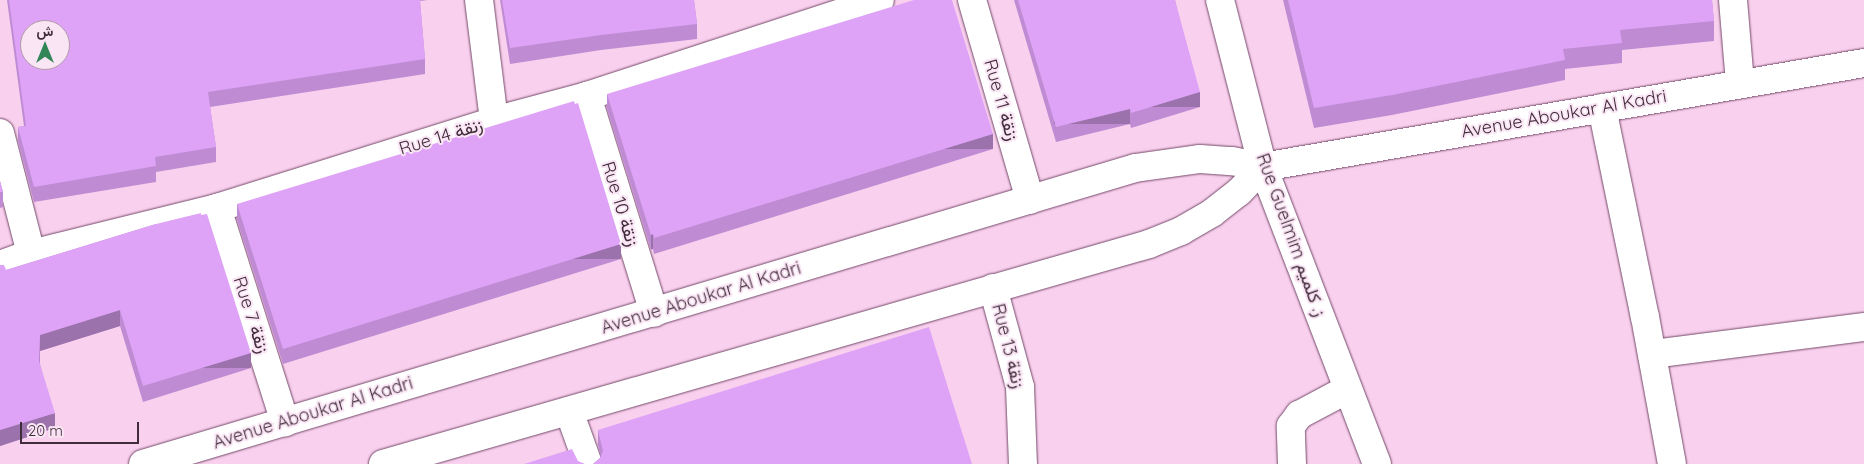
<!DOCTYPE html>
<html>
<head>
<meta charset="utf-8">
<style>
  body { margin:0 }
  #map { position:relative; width:1864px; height:464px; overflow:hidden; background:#f9d1ee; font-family:Quicksand,Vazirmatn,sans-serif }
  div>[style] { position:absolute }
  .roads { filter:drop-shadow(0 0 1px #74496a) drop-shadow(0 0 1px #74496a) }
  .street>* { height:28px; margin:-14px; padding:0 14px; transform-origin:14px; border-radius:14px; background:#fff }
  .wall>* { inset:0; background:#bf8cd4 }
  .shaded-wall>* { inset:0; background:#9b72ac; transform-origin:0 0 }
  .building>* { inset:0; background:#dea3f6 }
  span { translate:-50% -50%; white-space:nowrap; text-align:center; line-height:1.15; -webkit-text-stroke:4px #fae5f4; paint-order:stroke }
  .street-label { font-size:18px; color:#402d3b }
  .north { position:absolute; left:20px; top:20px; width:50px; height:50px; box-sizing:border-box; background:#fae5f4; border:1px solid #b09baa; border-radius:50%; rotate:0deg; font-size:14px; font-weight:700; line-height:20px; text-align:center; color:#402d3b }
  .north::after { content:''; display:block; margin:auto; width:18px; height:22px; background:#328557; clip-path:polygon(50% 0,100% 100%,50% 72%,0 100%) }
  .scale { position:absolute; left:20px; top:422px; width:119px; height:22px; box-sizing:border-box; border:2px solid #402d3b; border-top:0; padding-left:6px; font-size:15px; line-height:18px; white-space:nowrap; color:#402d3b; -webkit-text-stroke:4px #fae5f4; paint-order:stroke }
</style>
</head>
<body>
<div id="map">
  <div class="roads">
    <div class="street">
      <i style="left:479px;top:0;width:122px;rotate:82.9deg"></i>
      <i style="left:972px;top:0;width:208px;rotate:73.8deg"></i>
      <i style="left:1220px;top:0;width:172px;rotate:75.6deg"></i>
      <i style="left:1263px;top:167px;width:318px;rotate:69deg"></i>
      <i style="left:1733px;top:0;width:83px;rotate:85.2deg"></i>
      <i style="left:587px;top:96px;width:227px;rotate:72.8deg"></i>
      <i style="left:1602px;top:108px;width:213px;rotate:78.4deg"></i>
      <i style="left:1645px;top:317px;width:149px;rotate:79.6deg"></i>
      <i style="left:0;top:133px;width:125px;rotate:75.6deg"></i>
      <i style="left:217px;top:208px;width:225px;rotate:72.4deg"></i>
      <i style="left:0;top:265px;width:33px;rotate:-20deg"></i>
      <i style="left:31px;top:254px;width:192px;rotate:-13.9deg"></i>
      <i style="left:217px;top:208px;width:290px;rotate:-17.4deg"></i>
      <i style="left:494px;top:121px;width:96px;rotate:-15deg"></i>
      <i style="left:587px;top:96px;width:308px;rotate:-18.1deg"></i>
      <i style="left:993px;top:288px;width:103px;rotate:74.7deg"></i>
      <i style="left:1020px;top:387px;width:77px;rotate:87.8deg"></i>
      <i style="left:1652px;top:354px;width:214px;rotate:-7.3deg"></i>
      <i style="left:569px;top:411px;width:56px;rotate:70.3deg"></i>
      <i style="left:143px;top:464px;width:1035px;rotate:-16.61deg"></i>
      <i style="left:1135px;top:168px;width:66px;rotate:-7.9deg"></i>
      <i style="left:1200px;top:159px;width:32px;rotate:4deg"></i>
      <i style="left:1232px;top:161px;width:32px;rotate:11deg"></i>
      <i style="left:1263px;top:167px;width:610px;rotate:-9.82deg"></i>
      <i style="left:383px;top:464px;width:797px;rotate:-16.02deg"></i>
      <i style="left:1149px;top:244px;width:35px;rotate:-22deg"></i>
      <i style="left:1181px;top:231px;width:36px;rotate:-30deg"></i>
      <i style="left:1212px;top:213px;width:34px;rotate:-38deg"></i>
      <i style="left:1239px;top:192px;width:35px;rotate:-46deg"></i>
      <i style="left:1292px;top:464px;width:38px;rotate:-92deg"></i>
      <i style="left:1291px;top:426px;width:14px;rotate:-54deg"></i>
      <i style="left:1299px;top:415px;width:55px;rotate:-28deg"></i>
    </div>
  </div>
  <div class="wall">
    <i style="clip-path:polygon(7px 0,428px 0,420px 1px,425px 59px,425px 74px,210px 107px,216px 147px,216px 162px,156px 172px,156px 182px,34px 202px,18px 142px,18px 127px,24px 126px)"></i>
    <i style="clip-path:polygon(500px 0,694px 0,697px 24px,697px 39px,601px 50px,510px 64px)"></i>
    <i style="clip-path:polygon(1014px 0,1175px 0,1200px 107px,1131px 128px,1130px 124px,1056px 142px)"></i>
    <i style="clip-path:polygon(1283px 0,1712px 0,1714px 21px,1714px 41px,1622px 50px,1622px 63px,1565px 69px,1565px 80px,1392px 115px,1314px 128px)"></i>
    <i style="clip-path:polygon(607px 94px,993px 149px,654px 254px,653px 249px,651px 250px,607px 109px)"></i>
    <i style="clip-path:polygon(0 181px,3px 192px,3px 207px,0 208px)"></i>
    <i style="clip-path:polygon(237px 204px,621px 259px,283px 364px,237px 220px)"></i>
    <i style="clip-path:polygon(156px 224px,251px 368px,143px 402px,120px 326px,40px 351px,40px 364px,55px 428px,0 446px,0 265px,6px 270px)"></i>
    <i style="clip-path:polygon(598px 430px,972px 464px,593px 464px,600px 458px,601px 457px,598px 445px)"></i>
  </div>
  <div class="shaded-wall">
    <i style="left:1200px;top:92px;width:15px;height:72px;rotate:90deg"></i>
    <i style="left:1130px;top:109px;width:15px;height:76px;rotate:90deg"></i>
    <i style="left:993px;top:134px;width:15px;height:355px;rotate:90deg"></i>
    <i style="left:653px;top:234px;width:15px;height:2px;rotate:90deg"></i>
    <i style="left:621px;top:244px;width:15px;height:354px;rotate:90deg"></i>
    <i style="clip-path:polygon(120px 310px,120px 326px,40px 351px,39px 377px,40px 335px)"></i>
    <i style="left:251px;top:353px;width:15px;height:113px;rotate:90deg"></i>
    <i style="clip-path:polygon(55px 413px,55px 428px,0 446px,0 430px)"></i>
  </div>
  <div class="building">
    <i style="clip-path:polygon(evenodd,9px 0,420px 0,425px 59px,208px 92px,216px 147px,155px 157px,156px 166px,34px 187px,18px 127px,26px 126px,9px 0,30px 30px,60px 30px,60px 60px,30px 60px,30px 30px)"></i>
    <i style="clip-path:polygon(502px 0,694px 0,697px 24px,601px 35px,510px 48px)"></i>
    <i style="clip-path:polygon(914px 0,952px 0,993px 134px,654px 238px,653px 234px,651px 235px,607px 94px)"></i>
    <i style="clip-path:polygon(1018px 0,1175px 0,1200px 92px,1131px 113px,1130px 109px,1056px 127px)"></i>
    <i style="clip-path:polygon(1288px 0,1712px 0,1714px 21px,1620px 30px,1622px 43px,1563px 49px,1565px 60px,1392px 95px,1314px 108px)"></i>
    <i style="clip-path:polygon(574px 101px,575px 104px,578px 103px,621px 244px,283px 349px,237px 204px)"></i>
    <i style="clip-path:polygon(0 181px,3px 192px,0 192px)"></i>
    <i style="clip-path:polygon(201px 213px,201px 215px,207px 214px,251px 353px,143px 386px,120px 310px,40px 335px,39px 361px,55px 413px,0 430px,0 265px,4px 265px,6px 270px,156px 224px)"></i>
    <i style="clip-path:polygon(929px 327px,972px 464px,587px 464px,593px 464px,600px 458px,603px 451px,598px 430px)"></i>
    <i style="clip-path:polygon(572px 449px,578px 461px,585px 464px,524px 464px)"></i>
  </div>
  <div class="street-label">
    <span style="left:1001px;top:100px;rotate:74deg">Rue 11 زنقة</span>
    <span style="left:1564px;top:114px;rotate:-10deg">Avenue Aboukar Al Kadri</span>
    <span style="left:441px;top:137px;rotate:-17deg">Rue 14 زنقة</span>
    <span style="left:620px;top:204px;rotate:73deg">Rue 10 زنقة</span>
    <span style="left:1291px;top:235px;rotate:70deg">Rue Guelmim ز. كلميم</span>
    <span style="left:701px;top:298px;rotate:-17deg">Avenue Aboukar Al Kadri</span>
    <span style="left:251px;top:315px;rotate:72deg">Rue 7 زنقة</span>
    <span style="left:1008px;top:346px;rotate:76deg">Rue 13 زنقة</span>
    <span style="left:313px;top:413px;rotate:-17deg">Avenue Aboukar Al Kadri</span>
  </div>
  <div class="north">ش</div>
  <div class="scale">20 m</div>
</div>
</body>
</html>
